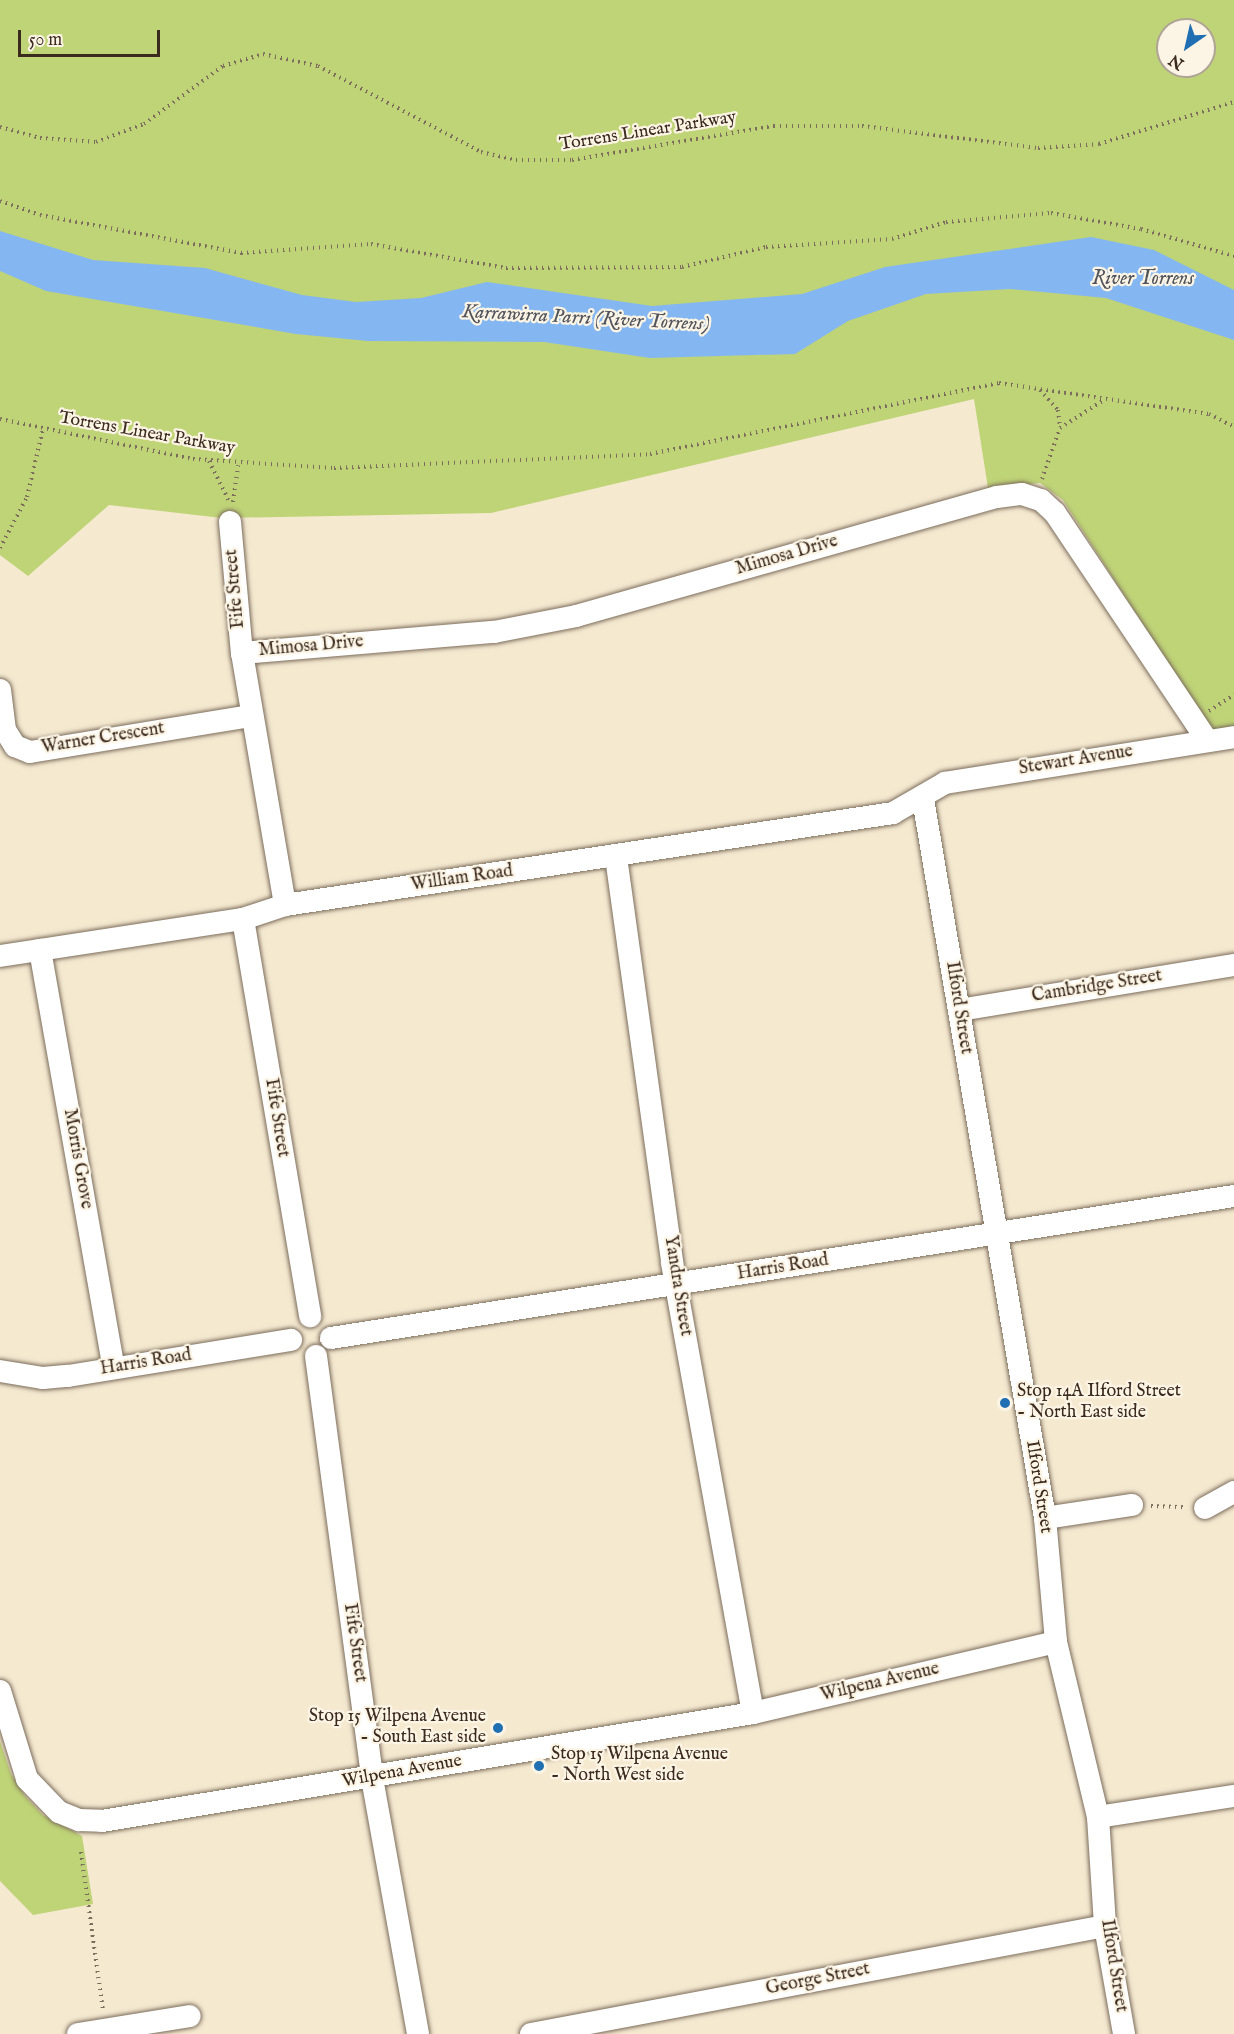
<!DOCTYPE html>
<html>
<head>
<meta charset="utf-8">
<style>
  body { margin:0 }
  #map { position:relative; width:1234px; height:2034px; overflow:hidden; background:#f5e9d0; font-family:"IM FELL English",serif }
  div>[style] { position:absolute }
  .green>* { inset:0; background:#bfd377 }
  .water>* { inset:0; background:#84b7f1 }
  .path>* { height:4px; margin-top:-2px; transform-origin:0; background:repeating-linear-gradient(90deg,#7c6d5c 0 1.5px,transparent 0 6px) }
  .roads { filter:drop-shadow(0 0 2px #7c6d5c) drop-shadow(0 0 2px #7c6d5c) }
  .street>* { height:22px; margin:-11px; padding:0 11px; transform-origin:11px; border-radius:11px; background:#fff }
  .dots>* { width:16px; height:16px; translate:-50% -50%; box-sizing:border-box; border:3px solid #fcf5e5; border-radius:50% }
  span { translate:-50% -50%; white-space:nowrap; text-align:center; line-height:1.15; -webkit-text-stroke:4.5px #fcf5e5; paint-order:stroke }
  .street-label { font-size:18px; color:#3b2a1e }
  .poi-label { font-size:18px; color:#3b2a1e }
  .left { translate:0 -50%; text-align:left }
  .right { translate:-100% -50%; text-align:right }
  .water-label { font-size:20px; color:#51545d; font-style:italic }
  .north { position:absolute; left:1156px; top:18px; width:60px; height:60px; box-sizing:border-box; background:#fcf5e5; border:2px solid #afa495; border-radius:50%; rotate:214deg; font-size:16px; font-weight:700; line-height:24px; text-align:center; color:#3b2a1e }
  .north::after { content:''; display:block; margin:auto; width:21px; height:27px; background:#1f6fb2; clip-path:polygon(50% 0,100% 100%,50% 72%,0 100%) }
  .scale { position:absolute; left:18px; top:30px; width:142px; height:27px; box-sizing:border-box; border:3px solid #3b2a1e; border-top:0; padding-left:8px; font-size:18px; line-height:21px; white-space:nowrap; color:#3b2a1e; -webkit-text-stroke:4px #fcf5e5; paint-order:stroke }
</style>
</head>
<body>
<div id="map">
  <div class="green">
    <i style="clip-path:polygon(evenodd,0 0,1234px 0,1234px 726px,1211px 730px,1063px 500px,1040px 483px,988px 488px,974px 399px,491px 513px,222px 518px,109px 505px,28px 576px,0 555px,0 0,1168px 30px,1204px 30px,1204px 66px,1168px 66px,1168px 30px)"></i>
    <i style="clip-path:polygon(0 1741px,11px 1774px,25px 1796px,43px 1815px,82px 1836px,93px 1904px,33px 1915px,0 1881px)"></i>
  </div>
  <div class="water">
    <i style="clip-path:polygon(0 231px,93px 260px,205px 268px,302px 295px,356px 302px,421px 298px,487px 282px,652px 306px,802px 294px,885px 267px,1091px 237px,1154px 250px,1234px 290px,1234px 340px,1106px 298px,1010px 289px,926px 294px,848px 321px,795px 354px,650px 358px,544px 342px,368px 341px,296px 334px,46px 291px,0 271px)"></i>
  </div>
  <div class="path">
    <i style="left:0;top:127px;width:41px;rotate:15.4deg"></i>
    <i style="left:40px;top:138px;width:56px;rotate:4.1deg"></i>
    <i style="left:96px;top:142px;width:51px;rotate:-20.6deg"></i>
    <i style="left:144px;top:124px;width:98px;rotate:-36.3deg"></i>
    <i style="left:223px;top:66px;width:42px;rotate:-16.7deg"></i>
    <i style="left:263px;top:54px;width:56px;rotate:12.3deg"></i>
    <i style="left:318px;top:66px;width:184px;rotate:27.8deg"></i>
    <i style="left:481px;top:152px;width:36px;rotate:13deg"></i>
    <i style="left:516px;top:160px;width:56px"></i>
    <i style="left:572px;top:160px;width:205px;rotate:-9.6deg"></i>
    <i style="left:774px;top:126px;width:88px"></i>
    <i style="left:862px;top:126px;width:177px;rotate:7.1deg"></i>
    <i style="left:1038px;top:148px;width:61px;rotate:-3.8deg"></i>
    <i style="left:1099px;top:144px;width:141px;rotate:-17.3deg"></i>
    <i style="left:0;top:201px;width:42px;rotate:19.3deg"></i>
    <i style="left:40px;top:215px;width:205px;rotate:10.7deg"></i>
    <i style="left:241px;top:253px;width:130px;rotate:-4deg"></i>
    <i style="left:371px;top:244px;width:137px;rotate:10.1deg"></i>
    <i style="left:506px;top:268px;width:176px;rotate:-0.3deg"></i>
    <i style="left:682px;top:267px;width:86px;rotate:-13.4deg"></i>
    <i style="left:766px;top:247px;width:126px;rotate:-3.6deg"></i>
    <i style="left:892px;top:239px;width:57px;rotate:-17.5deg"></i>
    <i style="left:946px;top:222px;width:105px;rotate:-4.9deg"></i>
    <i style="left:1051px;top:213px;width:91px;rotate:10.1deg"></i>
    <i style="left:1141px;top:229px;width:97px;rotate:16.2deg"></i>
    <i style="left:1040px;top:390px;width:27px;rotate:48deg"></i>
    <i style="left:1058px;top:410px;width:17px;rotate:83deg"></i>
    <i style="left:0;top:419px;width:197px;rotate:11.7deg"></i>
    <i style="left:193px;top:459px;width:141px;rotate:3.7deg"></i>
    <i style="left:334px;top:468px;width:316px;rotate:-2.5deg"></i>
    <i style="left:650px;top:454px;width:356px;rotate:-11.5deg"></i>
    <i style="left:999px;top:383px;width:212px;rotate:8.4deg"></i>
    <i style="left:1209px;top:414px;width:28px;rotate:27deg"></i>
    <i style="left:209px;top:461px;width:47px;rotate:63.4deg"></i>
    <i style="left:1042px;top:479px;width:54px;rotate:-70.6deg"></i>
    <i style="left:1060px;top:428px;width:52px;rotate:-32.5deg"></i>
    <i style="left:233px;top:502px;width:37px;rotate:-82deg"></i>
    <i style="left:0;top:548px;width:58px;rotate:-62.1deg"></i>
    <i style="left:27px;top:497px;width:70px;rotate:-76.8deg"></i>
    <i style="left:1209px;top:711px;width:30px;rotate:-33deg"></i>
    <i style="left:1151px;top:1506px;width:35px;rotate:2deg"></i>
    <i style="left:81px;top:1852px;width:161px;rotate:82.1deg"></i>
  </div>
  <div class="roads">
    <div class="street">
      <i style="left:230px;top:522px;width:132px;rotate:84.8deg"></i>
      <i style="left:242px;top:653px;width:256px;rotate:80.3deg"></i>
      <i style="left:242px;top:653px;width:253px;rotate:-4.8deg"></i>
      <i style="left:494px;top:632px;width:84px;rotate:-11deg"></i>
      <i style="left:576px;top:616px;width:437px;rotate:-15.8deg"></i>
      <i style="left:997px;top:497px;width:25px;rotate:-7deg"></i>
      <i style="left:1022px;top:494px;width:20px;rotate:18deg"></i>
      <i style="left:1041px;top:500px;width:19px;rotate:43deg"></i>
      <i style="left:1055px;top:513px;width:273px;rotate:56.2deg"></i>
      <i style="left:0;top:690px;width:40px;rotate:82.9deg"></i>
      <i style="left:5px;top:730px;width:19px;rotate:58deg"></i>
      <i style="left:15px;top:746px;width:16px;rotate:22deg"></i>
      <i style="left:30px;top:752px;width:224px;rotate:-9.3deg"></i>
      <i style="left:923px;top:799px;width:729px;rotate:80.37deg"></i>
      <i style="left:1045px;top:1518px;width:124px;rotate:84.9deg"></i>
      <i style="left:1056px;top:1642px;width:180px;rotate:76.5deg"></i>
      <i style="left:1098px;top:1817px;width:109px;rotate:86.3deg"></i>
      <i style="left:1105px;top:1926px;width:110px;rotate:80deg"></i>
      <i style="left:616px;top:857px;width:410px;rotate:82.1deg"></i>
      <i style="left:672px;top:1263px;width:457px;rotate:79.8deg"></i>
      <i style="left:243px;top:919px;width:403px;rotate:80.4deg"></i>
      <i style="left:40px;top:950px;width:424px;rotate:80deg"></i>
      <i style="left:0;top:956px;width:246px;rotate:-8.7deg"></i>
      <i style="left:243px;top:919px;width:44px;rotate:-18.4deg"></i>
      <i style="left:285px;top:905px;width:615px;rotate:-8.6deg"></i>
      <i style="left:893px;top:813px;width:60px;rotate:-30deg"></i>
      <i style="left:945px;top:783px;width:293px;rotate:-9deg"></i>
      <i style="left:959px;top:1010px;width:279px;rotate:-9.3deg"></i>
      <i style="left:331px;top:1338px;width:914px;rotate:-8.94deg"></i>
      <i style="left:316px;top:1356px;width:426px;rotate:82.4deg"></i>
      <i style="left:372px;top:1778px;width:260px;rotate:79.8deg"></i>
      <i style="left:0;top:1371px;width:44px;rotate:9.2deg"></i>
      <i style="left:43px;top:1378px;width:25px;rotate:-5deg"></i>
      <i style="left:68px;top:1376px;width:226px;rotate:-9.2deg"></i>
      <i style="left:1205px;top:1508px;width:33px;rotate:-29deg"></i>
      <i style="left:1045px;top:1518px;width:88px;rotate:-8.5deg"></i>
      <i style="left:0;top:1691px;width:92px;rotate:72.9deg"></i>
      <i style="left:27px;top:1779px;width:46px;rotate:45.9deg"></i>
      <i style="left:59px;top:1812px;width:22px;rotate:22deg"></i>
      <i style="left:79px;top:1820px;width:23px;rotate:2deg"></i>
      <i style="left:102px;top:1821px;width:660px;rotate:-9.42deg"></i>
      <i style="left:753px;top:1713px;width:311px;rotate:-13.2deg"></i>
      <i style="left:1098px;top:1817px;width:138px;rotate:-8.8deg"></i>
      <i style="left:78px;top:2034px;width:113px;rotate:-9.1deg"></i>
      <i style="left:531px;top:2034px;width:584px;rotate:-10.66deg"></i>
    </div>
  </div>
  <div class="dots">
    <i style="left:1005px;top:1403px;background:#1f6fb2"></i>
    <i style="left:498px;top:1728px;background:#1f6fb2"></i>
    <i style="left:539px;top:1766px;background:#1f6fb2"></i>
  </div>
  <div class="street-label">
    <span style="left:648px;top:132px;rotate:-9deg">Torrens Linear Parkway</span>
    <span style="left:147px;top:434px;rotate:10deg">Torrens Linear Parkway</span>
    <span style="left:787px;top:556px;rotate:-16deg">Mimosa Drive</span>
    <span style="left:236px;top:589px;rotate:-95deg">Fife Street</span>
    <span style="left:311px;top:647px;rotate:-5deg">Mimosa Drive</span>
    <span style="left:103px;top:739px;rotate:-9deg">Warner Crescent</span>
    <span style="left:1076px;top:761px;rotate:-9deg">Stewart Avenue</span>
    <span style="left:462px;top:879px;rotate:-8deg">William Road</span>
    <span style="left:1097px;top:987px;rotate:-9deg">Cambridge Street</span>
    <span style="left:958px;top:1008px;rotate:81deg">Ilford Street</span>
    <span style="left:276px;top:1118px;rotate:81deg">Fife Street</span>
    <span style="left:77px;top:1159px;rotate:80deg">Morris Grove</span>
    <span style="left:783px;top:1268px;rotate:-9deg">Harris Road</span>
    <span style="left:677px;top:1286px;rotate:81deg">Yandra Street</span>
    <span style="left:146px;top:1363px;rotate:-9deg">Harris Road</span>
    <span style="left:1038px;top:1487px;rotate:81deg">Ilford Street</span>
    <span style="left:354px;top:1643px;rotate:82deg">Fife Street</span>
    <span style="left:880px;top:1683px;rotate:-13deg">Wilpena Avenue</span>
    <span style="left:402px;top:1772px;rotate:-10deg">Wilpena Avenue</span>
    <span style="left:1113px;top:1966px;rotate:81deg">Ilford Street</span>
    <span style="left:818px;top:1980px;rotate:-11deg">George Street</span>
  </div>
  <div class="poi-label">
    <span class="left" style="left:1017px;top:1403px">Stop 14A Ilford Street<br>- North East side</span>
    <span class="right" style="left:486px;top:1728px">Stop 15 Wilpena Avenue<br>- South East side</span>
    <span class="left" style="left:551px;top:1766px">Stop 15 Wilpena Avenue<br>- North West side</span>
  </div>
  <div class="water-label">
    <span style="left:1143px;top:278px">River Torrens</span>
    <span style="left:586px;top:318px;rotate:3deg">Karrawirra Parri (River Torrens)</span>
  </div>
  <div class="north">N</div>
  <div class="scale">50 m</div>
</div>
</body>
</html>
